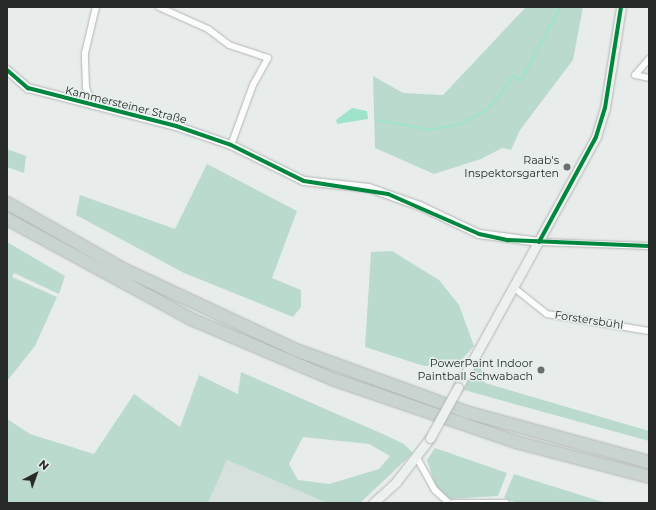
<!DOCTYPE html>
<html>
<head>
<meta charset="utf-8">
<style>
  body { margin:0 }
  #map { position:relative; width:656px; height:510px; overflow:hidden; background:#e8edeb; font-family:Montserrat,sans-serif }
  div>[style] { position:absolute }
  .built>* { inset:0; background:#d6e1dd }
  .green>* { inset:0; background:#badacd }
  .water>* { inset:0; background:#a0e3cb }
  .stream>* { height:2px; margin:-1px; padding:0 1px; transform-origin:1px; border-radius:1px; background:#a0e3cb }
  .roads { filter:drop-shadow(0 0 1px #b2b5b3) drop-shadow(0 0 1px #b2b5b3) }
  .minor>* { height:6px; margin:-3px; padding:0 3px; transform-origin:3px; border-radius:3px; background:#fcfcfc }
  .tertiary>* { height:8px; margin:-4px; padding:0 4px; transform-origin:4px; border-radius:4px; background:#fcfcfc }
  .secondary>* { height:9px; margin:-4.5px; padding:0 4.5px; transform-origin:4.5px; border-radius:4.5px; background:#ecf0ef }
  .motorway>* { height:12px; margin:-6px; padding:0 6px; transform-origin:6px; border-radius:6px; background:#c9d4d1 }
  .bridges { filter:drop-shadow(0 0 1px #b2b5b3) drop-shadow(0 0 1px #b2b5b3) }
  .secondary-bridge>* { height:9px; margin:-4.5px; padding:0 4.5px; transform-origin:4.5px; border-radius:4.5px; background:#ecf0ef }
  .cycleway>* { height:4px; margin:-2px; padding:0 2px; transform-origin:2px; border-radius:2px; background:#00873e }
  .dots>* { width:11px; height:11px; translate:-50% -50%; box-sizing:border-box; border:2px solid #e6efec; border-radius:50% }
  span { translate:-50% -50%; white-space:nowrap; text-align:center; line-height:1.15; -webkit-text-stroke:3px #e6efec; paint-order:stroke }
  .street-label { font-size:11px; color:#272a29 }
  .poi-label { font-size:11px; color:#272a29 }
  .right { translate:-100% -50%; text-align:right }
  .frame { position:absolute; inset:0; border:8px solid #272a29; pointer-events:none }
  .north { position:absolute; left:16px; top:454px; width:40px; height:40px; -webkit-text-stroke:3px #e6efec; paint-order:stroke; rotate:41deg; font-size:11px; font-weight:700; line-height:16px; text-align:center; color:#272a29 }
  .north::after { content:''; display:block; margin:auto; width:14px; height:18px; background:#272a29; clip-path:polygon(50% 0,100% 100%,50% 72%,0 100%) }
</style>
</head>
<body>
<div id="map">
  <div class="built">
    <i style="clip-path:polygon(227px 460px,327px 503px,208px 503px)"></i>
  </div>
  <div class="green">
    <i style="clip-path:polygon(526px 7px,583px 7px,573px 60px,520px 130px,511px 150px,502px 148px,481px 159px,434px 174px,375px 148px,373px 76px,403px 93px,443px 95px)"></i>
    <i style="clip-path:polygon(7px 149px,26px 156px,24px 173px,7px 167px)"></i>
    <i style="clip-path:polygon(207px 164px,297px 211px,272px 278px,301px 290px,301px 307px,293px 317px,184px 273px,76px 215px,80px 195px,175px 229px)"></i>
    <i style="clip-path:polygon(7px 242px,65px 276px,59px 294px,14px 273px,12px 277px,57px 297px,35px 346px,7px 381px)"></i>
    <i style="clip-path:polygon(392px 251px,439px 280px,459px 305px,474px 346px,456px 366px,424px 366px,365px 347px,371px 252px)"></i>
    <i style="clip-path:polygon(479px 359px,485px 383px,649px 431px,649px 441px,464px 390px)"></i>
    <i style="clip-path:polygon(evenodd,241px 372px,385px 435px,404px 444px,413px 453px,360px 503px,327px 503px,227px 460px,208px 503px,7px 503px,7px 419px,30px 434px,94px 454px,134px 394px,180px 427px,199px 375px,238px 394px,241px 372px,303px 437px,369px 444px,390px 456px,379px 469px,329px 484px,298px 480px,289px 464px,303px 437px)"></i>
    <i style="clip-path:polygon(435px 448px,507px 473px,498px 496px,447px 499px,436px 488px,427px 460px)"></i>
    <i style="clip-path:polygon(514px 474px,539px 482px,606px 503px,517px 503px,504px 498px)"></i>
  </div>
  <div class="water">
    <i style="clip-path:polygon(352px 108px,367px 111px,368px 119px,337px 124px,336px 120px)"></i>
  </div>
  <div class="stream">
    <i style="left:379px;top:120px;width:51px;rotate:11.3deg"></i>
    <i style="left:429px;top:130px;width:32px;rotate:-11deg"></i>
    <i style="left:460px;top:124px;width:26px;rotate:-28deg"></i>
    <i style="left:483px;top:112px;width:21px;rotate:-43deg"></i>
    <i style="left:498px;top:98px;width:27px;rotate:-56deg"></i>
    <i style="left:513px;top:76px;width:9px;rotate:32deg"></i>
    <i style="left:521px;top:81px;width:84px;rotate:-62.2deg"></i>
  </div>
  <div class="roads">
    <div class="minor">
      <i style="left:159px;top:7px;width:54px;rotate:24.2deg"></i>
      <i style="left:208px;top:29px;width:26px;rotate:37deg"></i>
      <i style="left:229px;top:45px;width:41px;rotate:18.4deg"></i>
      <i style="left:268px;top:58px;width:31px;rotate:119deg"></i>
      <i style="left:253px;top:85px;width:64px;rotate:110.1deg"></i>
      <i style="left:649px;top:59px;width:21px;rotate:131deg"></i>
      <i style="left:635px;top:75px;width:14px;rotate:12deg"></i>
      <i style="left:93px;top:106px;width:19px;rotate:-111deg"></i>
      <i style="left:86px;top:88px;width:35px;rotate:-92deg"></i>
      <i style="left:85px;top:53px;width:47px;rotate:-76.6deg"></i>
      <i style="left:539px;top:242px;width:110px;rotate:2.1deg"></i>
      <i style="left:513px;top:287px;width:43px;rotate:38.5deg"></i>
      <i style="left:547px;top:314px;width:103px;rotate:9.5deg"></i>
      <i style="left:417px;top:458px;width:37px;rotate:61deg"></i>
      <i style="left:435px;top:490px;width:19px;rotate:43deg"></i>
      <i style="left:453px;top:503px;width:53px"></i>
    </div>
    <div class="tertiary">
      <i style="left:7px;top:70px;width:28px;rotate:41deg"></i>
      <i style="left:28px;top:88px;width:153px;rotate:14.4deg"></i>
      <i style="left:176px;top:126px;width:58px;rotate:19.1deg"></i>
      <i style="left:231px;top:145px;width:81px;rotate:26.3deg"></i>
      <i style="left:304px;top:181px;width:65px;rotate:6.1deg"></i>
      <i style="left:369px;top:188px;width:54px;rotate:19.4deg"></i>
      <i style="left:420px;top:206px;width:65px;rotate:25.4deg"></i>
      <i style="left:479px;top:234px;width:61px;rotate:7.6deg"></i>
    </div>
    <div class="secondary">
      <i style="left:458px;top:387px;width:286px;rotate:-61.1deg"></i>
      <i style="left:596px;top:137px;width:30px;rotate:-73deg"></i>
      <i style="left:605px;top:108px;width:102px;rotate:-81deg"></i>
      <i style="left:373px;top:503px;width:31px;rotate:-42deg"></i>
      <i style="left:396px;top:482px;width:56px;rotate:-52.3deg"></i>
    </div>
    <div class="motorway">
      <i style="left:7px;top:203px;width:133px;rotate:29.6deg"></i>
      <i style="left:123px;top:269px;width:191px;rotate:25.1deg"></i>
      <i style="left:296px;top:350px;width:181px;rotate:20deg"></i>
      <i style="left:466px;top:412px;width:190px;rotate:15.3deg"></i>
      <i style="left:7px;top:219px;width:209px;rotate:28.5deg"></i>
      <i style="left:191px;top:319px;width:156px;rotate:23deg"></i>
      <i style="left:335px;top:380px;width:191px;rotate:18.9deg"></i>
      <i style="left:516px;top:442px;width:138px;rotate:14.7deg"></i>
    </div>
  </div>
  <div class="bridges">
    <div class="secondary-bridge">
      <i style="left:430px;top:438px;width:58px;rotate:-61.2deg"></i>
    </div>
  </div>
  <div class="cycleway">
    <i style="left:7px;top:70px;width:28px;rotate:41deg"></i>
    <i style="left:28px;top:88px;width:153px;rotate:14.4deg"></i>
    <i style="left:176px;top:126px;width:58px;rotate:19.1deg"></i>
    <i style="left:231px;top:145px;width:81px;rotate:26.3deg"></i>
    <i style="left:304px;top:181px;width:85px;rotate:8.8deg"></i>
    <i style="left:388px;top:194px;width:99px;rotate:23.7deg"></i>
    <i style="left:479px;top:234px;width:30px;rotate:12deg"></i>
    <i style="left:508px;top:240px;width:141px;rotate:2.4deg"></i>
    <i style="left:539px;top:242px;width:119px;rotate:-61.5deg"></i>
    <i style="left:596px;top:137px;width:30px;rotate:-73deg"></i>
    <i style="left:605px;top:108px;width:102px;rotate:-81deg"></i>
  </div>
  <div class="dots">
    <i style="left:567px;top:167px;background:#6b6e6d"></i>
    <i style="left:541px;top:370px;background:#6b6e6d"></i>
  </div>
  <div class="street-label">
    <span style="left:126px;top:105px;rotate:14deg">Kammersteiner Straße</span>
    <span style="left:589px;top:320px;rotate:9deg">Forstersbühl</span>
  </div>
  <div class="poi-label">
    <span class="right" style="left:559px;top:167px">Raab's<br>Inspektorsgarten</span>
    <span class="right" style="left:533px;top:370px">PowerPaint Indoor<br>Paintball Schwabach</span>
  </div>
  <div class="frame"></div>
  <div class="north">N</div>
</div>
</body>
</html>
